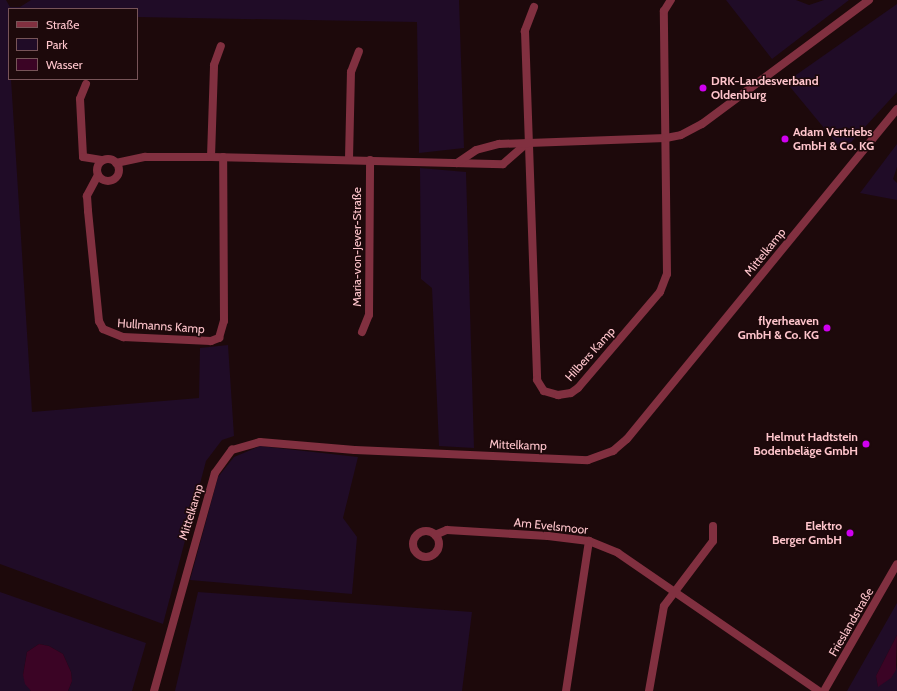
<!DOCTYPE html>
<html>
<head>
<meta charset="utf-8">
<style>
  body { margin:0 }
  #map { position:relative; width:897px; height:691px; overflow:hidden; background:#1d090b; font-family:Cabin,sans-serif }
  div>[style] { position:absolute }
  .green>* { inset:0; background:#200c27 }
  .water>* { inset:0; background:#3b0425 }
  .street>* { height:8px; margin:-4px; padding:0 4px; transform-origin:4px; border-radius:4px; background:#813040 }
  .street>.ring { margin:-4px; padding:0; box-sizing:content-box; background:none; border:8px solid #813040; border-radius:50% }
  .dots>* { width:11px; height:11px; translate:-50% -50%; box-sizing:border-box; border:2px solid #1d090b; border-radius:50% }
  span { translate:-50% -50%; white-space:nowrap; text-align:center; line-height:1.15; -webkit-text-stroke:3px #1d090b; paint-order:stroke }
  .poi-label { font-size:12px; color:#ffc5cc; font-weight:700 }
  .left { translate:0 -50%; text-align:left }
  .right { translate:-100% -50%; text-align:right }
  .street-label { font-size:12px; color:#ffc5cc }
  .legend { position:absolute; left:8px; top:8px; width:130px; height:72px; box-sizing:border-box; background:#1d090b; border:1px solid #775458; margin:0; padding:5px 7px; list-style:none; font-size:12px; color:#ffc5cc }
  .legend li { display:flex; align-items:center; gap:8px; height:20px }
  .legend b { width:20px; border:1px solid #775458 }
</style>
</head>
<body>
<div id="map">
  <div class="green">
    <i style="clip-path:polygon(0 0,6px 0,10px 7px,20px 7px,31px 0,459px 0,464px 148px,419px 153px,417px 22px,137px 17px,137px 9px,9px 9px,9px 79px,11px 79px,32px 412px,199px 398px,200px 348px,228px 345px,234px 436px,222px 440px,206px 461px,163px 624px,0 564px)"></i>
    <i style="clip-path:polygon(726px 0,796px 0,809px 5px,824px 0,849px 0,772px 59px)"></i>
    <i style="clip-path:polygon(897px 4px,897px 92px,843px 151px,786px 82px)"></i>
    <i style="clip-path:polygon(897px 144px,897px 167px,893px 179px,897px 183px,897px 200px,860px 193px)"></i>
    <i style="clip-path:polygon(420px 168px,466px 172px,474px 448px,439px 446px,432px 288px,421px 279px)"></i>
    <i style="clip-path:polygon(260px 446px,358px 457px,343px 518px,357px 537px,352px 594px,190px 580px,218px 477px,234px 457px)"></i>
    <i style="clip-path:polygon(0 592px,146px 643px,132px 691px,68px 691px,72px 681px,71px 672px,63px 654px,49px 646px,39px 644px,27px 652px,23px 675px,31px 691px,0 691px)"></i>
    <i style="clip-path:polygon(198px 592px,472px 612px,462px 691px,175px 691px)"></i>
    <i style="clip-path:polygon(897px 603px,897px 635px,876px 676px,878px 686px,896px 670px,897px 664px,897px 691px,847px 691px)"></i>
  </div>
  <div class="water">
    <i style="clip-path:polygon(897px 635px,896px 670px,891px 678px,878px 687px,876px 676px)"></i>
    <i style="clip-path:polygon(39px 644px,49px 646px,63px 654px,71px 672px,72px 681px,68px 691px,31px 691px,25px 684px,23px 675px,27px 652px)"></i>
  </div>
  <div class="street">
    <i style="left:534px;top:7px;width:26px;rotate:111deg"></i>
    <i style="left:525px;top:31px;width:349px;rotate:88deg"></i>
    <i style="left:537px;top:380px;width:13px;rotate:58deg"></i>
    <i style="left:544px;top:391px;width:15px;rotate:16deg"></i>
    <i style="left:558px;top:395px;width:13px;rotate:-9deg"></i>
    <i style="left:571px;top:393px;width:9px;rotate:-36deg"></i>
    <i style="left:578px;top:388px;width:126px;rotate:-49.5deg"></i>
    <i style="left:660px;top:292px;width:19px;rotate:-69deg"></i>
    <i style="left:667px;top:274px;width:263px;rotate:-90.7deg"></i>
    <i style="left:664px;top:11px;width:13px;rotate:-58deg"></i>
    <i style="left:86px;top:84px;width:16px;rotate:112deg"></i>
    <i style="left:80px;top:99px;width:58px;rotate:87deg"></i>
    <i style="left:83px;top:157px;width:20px;rotate:9deg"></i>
    <i style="left:211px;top:157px;width:92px;rotate:-88.1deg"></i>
    <i style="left:214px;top:65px;width:20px;rotate:-70deg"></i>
    <i style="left:349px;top:159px;width:87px;rotate:-88.7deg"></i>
    <i style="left:351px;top:72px;width:22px;rotate:-69deg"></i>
    <i class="ring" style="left:97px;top:159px;width:14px;height:14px"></i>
    <i style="left:116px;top:163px;width:30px;rotate:-12deg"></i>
    <i style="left:145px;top:157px;width:66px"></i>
    <i style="left:211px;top:157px;width:292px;rotate:1.4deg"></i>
    <i style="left:503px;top:164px;width:33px;rotate:-41deg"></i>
    <i style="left:457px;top:163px;width:23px;rotate:-34deg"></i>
    <i style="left:476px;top:150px;width:24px;rotate:-15deg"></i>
    <i style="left:499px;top:144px;width:167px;rotate:-2.1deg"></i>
    <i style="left:666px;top:138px;width:15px;rotate:-11deg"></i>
    <i style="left:681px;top:135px;width:24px;rotate:-28deg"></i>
    <i style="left:702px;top:124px;width:208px;rotate:-36.6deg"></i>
    <i style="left:98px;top:175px;width:24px;rotate:118deg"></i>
    <i style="left:87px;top:196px;width:15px;rotate:86deg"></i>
    <i style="left:88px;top:211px;width:111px;rotate:84.3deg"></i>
    <i style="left:99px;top:321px;width:9px;rotate:63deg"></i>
    <i style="left:103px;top:329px;width:22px;rotate:22deg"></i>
    <i style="left:123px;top:337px;width:88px;rotate:2.6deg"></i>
    <i style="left:211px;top:341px;width:9px;rotate:-21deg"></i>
    <i style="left:219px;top:338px;width:18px;rotate:-74deg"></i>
    <i style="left:224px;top:321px;width:164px;rotate:-90.3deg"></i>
    <i style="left:362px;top:332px;width:18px;rotate:-68deg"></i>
    <i style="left:369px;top:315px;width:155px;rotate:-89.6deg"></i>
    <i class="ring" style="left:413px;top:531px;width:18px;height:18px"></i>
    <i style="left:435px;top:535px;width:13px;rotate:-23deg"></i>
    <i style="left:447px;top:530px;width:101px;rotate:3.4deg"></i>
    <i style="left:548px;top:536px;width:41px;rotate:7deg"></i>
    <i style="left:589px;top:541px;width:31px;rotate:22deg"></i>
    <i style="left:618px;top:553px;width:244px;rotate:34.5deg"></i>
    <i style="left:154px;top:691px;width:226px;rotate:-74.4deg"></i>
    <i style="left:215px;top:473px;width:29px;rotate:-54deg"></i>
    <i style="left:232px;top:450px;width:29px;rotate:-16deg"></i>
    <i style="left:260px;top:442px;width:95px;rotate:4.8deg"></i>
    <i style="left:355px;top:450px;width:233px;rotate:2.5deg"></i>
    <i style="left:588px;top:460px;width:27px;rotate:-20deg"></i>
    <i style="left:613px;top:451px;width:18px;rotate:-41deg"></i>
    <i style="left:627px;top:439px;width:426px;rotate:-50.7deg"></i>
    <i style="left:566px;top:691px;width:152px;rotate:-81.3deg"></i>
    <i style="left:649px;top:691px;width:86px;rotate:-80deg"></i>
    <i style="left:664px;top:606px;width:81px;rotate:-53deg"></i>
    <i style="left:713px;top:541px;width:15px;rotate:-90deg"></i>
    <i style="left:824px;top:691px;width:146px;rotate:-60.1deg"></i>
  </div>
  <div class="dots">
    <i style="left:703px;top:88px;background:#d000f0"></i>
    <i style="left:785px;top:139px;background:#d000f0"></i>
    <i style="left:827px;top:328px;background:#d000f0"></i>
    <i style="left:866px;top:444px;background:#d000f0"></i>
    <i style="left:850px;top:533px;background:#d000f0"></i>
  </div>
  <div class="poi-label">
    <span class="left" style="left:711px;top:88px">DRK-Landesverband<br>Oldenburg</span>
    <span class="left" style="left:793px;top:139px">Adam Vertriebs<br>GmbH &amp; Co. KG</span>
    <span class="right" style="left:819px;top:328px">flyerheaven<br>GmbH &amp; Co. KG</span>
    <span class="right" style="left:858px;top:444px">Helmut Hadtstein<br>Bodenbeläge GmbH</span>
    <span class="right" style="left:842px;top:533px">Elektro<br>Berger GmbH</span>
  </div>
  <div class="street-label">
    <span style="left:357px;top:247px;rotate:-90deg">Maria-von-Jever-Straße</span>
    <span style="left:765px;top:252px;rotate:-51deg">Mittelkamp</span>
    <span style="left:161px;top:326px;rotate:4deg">Hullmanns Kamp</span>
    <span style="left:590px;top:354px;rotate:-48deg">Hilbers Kamp</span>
    <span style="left:518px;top:445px;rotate:2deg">Mittelkamp</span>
    <span style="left:191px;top:512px;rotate:-73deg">Mittelkamp</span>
    <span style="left:551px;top:526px;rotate:6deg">Am Evelsmoor</span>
    <span style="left:851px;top:622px;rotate:-60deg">Frieslandstraße</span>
  </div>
  <ul class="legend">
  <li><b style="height:5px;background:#813040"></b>Straße</li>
  <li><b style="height:11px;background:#200c27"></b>Park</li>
  <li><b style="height:11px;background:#3b0425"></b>Wasser</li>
  </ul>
</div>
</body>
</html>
